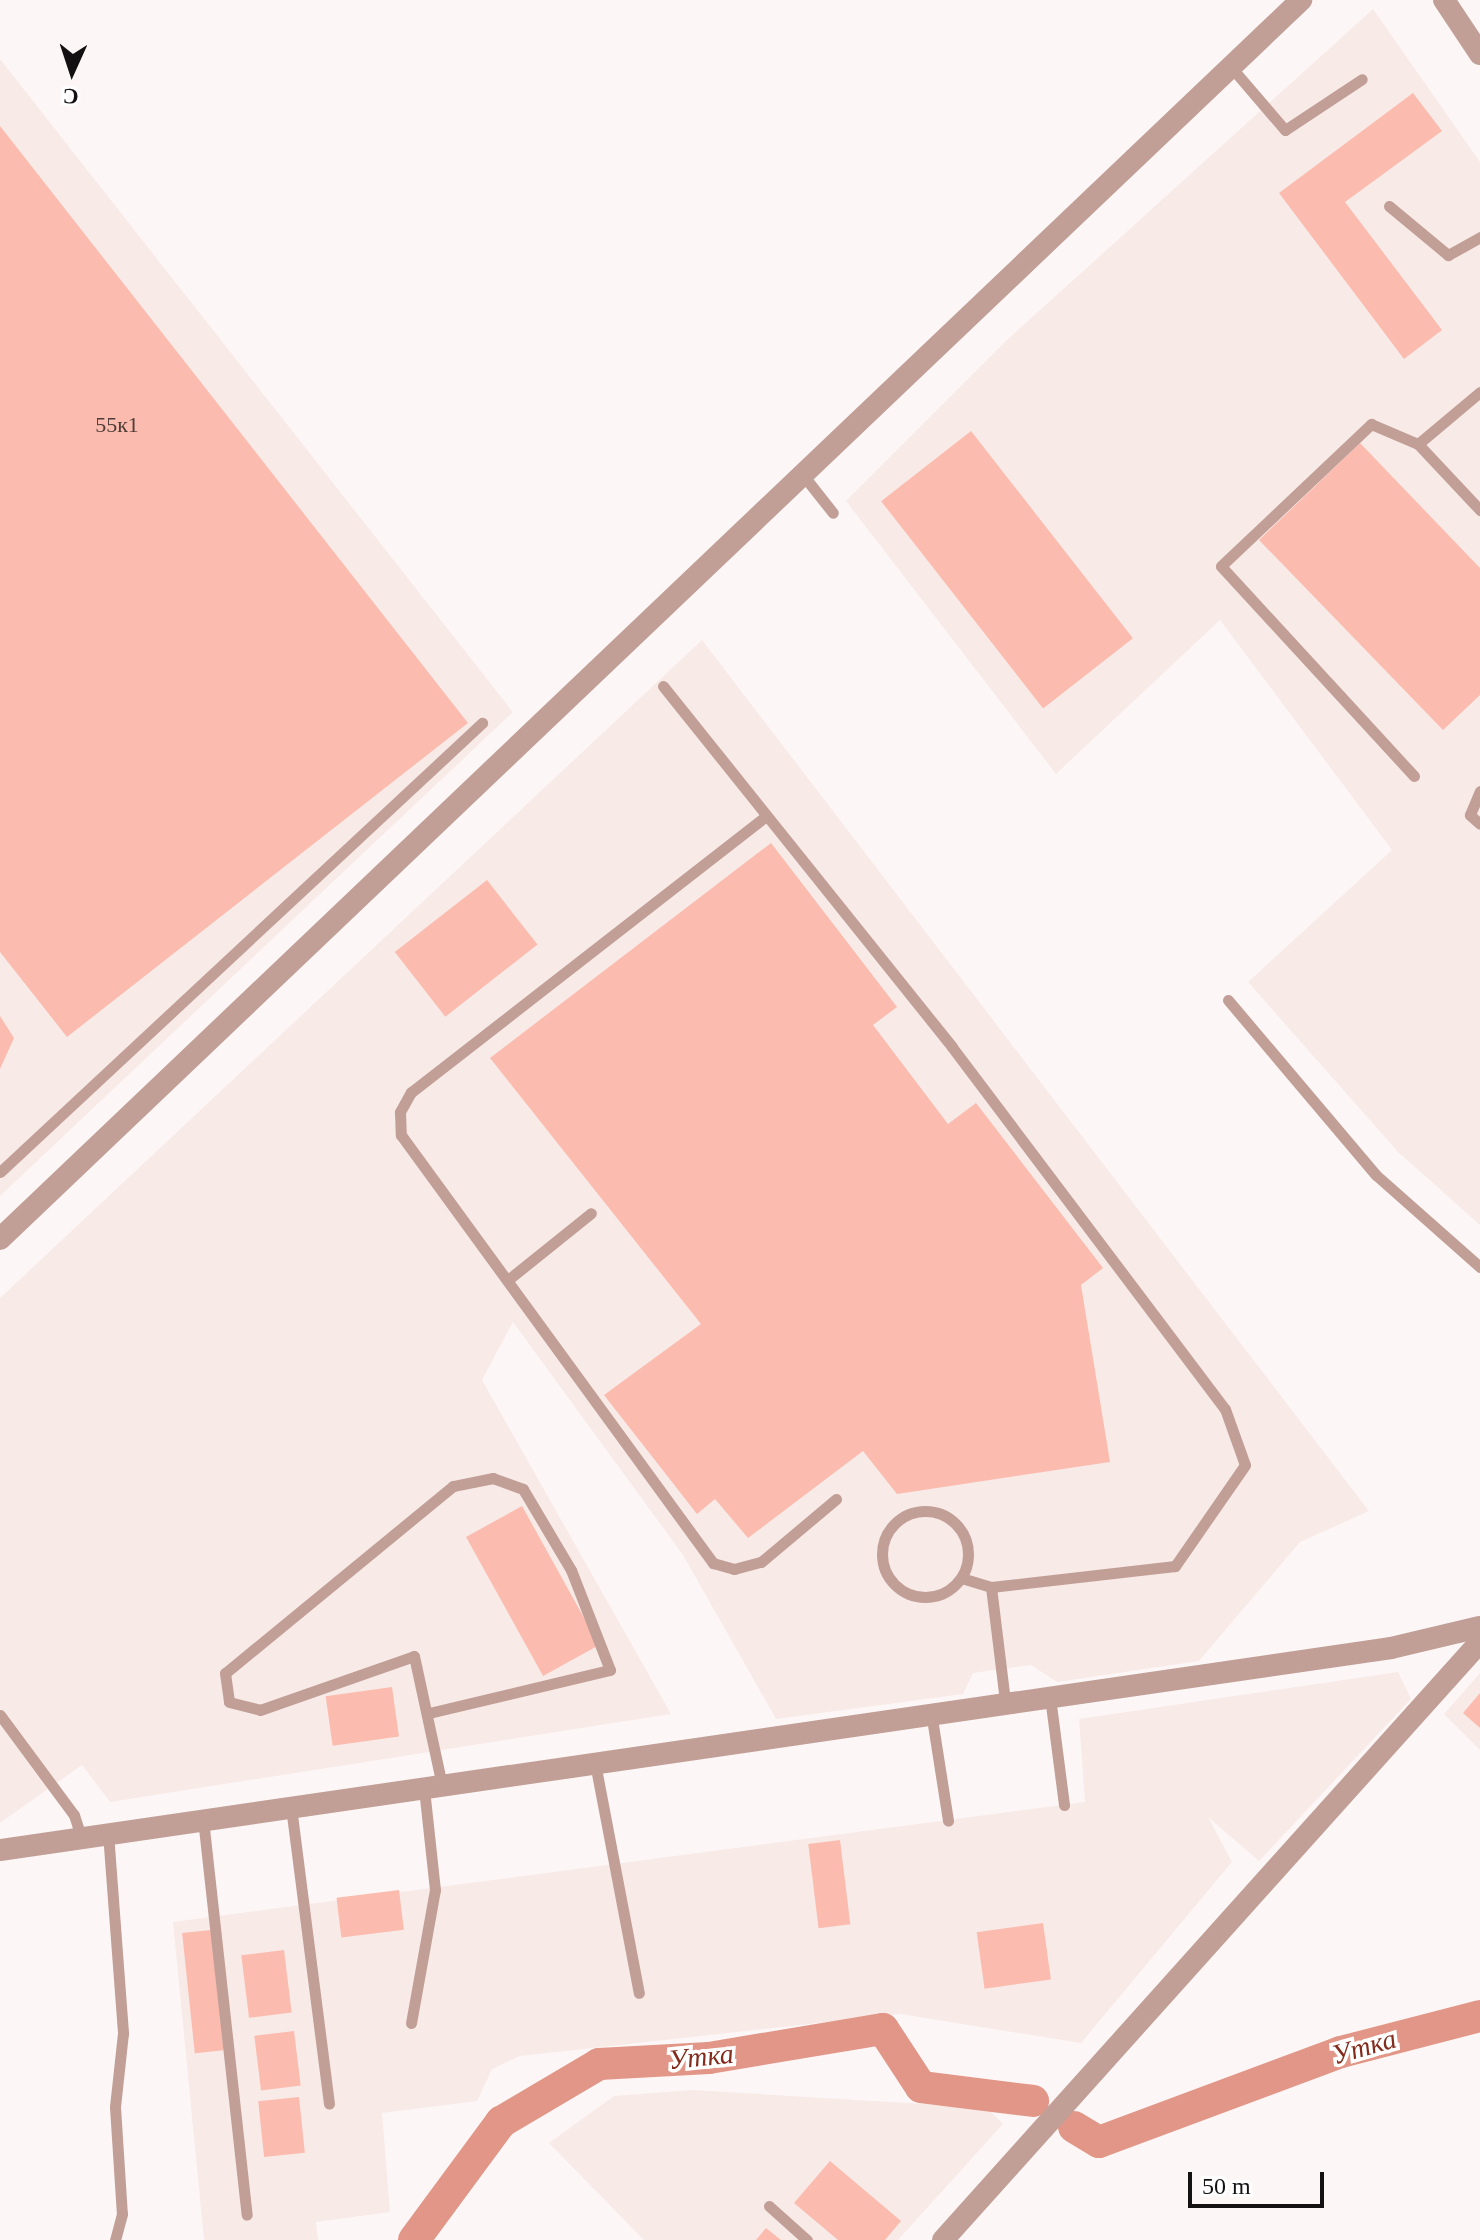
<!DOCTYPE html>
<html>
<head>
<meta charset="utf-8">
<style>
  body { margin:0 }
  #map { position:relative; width:1480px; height:2240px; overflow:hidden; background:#fcf7f6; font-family:Georgia,serif }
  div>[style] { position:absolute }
  .built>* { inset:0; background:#f8eae7 }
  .river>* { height:32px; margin:-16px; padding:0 16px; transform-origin:16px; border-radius:16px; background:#e29687 }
  .building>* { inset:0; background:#fbbcaf; transform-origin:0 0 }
  .service>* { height:11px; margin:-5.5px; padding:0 5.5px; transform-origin:5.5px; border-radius:5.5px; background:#c19f97 }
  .service>.ring { margin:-5.5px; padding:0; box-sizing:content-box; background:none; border:11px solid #c19f97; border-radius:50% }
  .minor>* { height:22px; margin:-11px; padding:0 11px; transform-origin:11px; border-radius:11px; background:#c19f97 }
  span { translate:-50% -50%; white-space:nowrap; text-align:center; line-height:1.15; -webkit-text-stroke:7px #fff; paint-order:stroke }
  .number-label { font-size:22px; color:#4d3c38 }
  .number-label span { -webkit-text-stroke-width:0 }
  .water-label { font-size:28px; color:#832b1c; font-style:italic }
  .north { position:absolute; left:32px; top:32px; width:80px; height:80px; -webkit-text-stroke:6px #fff; paint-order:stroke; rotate:183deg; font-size:22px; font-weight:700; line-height:32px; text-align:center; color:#131111 }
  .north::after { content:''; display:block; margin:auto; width:28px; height:36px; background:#131111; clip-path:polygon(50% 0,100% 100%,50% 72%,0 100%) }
  .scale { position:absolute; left:1188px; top:2172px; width:136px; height:36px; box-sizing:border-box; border:4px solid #131111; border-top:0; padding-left:10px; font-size:24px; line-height:28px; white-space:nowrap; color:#131111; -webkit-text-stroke:6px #fff; paint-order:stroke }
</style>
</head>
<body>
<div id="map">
  <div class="built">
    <i style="clip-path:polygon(1373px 9px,1480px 162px,1480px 1225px,1398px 1152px,1248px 982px,1392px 850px,1220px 620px,1056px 774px,846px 501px,1007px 340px)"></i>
    <i style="clip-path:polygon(0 59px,513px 712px,0 1196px)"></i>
    <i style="clip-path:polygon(702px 640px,1369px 1511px,1300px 1542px,1199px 1661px,1057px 1682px,1031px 1665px,973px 1673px,963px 1694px,776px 1719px,683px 1555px,513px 1322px,482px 1380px,671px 1714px,110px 1802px,82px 1765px,0 1823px,0 1298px)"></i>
    <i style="clip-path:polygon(1398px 1672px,1411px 1699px,1259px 1861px,1208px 1817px,1232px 1862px,1081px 2043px,900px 2014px,520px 2056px,492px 2069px,477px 2101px,382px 2113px,390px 2212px,316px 2222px,318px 2240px,204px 2240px,173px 1922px,1085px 1802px,1079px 1719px)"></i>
    <i style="clip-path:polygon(1480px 1673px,1480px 1750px,1444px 1714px)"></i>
    <i style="clip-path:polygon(693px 2090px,956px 2106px,991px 2112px,1003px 2124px,898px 2240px,644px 2240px,549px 2143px,614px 2096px)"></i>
  </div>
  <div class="river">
    <i style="left:1074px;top:2127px;width:29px;rotate:31deg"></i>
    <i style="left:1099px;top:2142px;width:258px;rotate:-20.4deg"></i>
    <i style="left:1341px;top:2052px;width:144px;rotate:-14.5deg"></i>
    <i style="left:414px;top:2240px;width:147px;rotate:-53.6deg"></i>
    <i style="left:501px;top:2122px;width:114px;rotate:-30.6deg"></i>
    <i style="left:599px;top:2064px;width:110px;rotate:-3.1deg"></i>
    <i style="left:709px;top:2058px;width:176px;rotate:-9.5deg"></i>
    <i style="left:883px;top:2029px;width:69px;rotate:56.8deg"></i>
    <i style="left:921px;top:2087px;width:113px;rotate:7.1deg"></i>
  </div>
  <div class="building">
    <i style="clip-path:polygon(1413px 93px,1442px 131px,1345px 202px,1442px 330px,1404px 359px,1279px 193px)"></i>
    <i style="clip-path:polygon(0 126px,468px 723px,67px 1037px,0 952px)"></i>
    <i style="left:971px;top:431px;width:263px;height:114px;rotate:52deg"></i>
    <i style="clip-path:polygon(1360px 443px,1480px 568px,1480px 695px,1443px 730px,1259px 540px)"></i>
    <i style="clip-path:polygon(771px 843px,897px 1007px,873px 1025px,948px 1124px,976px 1103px,1103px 1268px,1081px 1285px,1110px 1462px,897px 1494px,863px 1451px,748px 1538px,715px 1499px,697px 1514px,604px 1395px,701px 1324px,490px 1058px)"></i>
    <i style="left:487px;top:880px;width:82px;height:117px;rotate:52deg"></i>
    <i style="clip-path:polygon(0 1016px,14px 1038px,0 1069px)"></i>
    <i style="left:522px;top:1506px;width:159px;height:64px;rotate:61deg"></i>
    <i style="left:392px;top:1687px;width:50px;height:67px;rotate:82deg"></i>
    <i style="clip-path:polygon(1480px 1693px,1480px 1728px,1463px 1713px)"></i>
    <i style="left:840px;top:1840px;width:85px;height:32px;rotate:83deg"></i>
    <i style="left:399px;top:1890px;width:40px;height:63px;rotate:83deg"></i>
    <i style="left:1043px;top:1923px;width:57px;height:67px;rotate:82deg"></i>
    <i style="left:211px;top:1930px;width:121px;height:29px;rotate:84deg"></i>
    <i style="left:284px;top:1950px;width:63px;height:43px;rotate:83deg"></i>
    <i style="left:294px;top:2031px;width:55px;height:40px;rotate:83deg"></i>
    <i style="left:299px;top:2097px;width:56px;height:41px;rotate:84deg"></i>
    <i style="clip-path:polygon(830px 2161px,901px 2221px,885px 2240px,838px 2240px,794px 2203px)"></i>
    <i style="clip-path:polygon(766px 2228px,781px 2240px,756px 2240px)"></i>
  </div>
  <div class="service">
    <i style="left:1231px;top:67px;width:83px;rotate:49.4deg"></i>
    <i style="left:1285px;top:130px;width:92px;rotate:-33.5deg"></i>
    <i style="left:1389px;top:206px;width:77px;rotate:39.7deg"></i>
    <i style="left:1448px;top:255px;width:37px;rotate:-29deg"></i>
    <i style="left:1418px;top:444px;width:81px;rotate:-40deg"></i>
    <i style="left:803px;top:475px;width:48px;rotate:51.7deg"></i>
    <i style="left:663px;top:686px;width:462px;rotate:51.3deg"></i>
    <i style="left:952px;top:1047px;width:453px;rotate:53deg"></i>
    <i style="left:1225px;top:1409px;width:59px;rotate:70.3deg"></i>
    <i style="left:1245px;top:1465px;width:123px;rotate:124.7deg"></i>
    <i style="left:1175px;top:1566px;width:185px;rotate:173.5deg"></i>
    <i style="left:991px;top:1587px;width:30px;rotate:-163deg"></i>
    <i style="left:1414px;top:776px;width:285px;rotate:-132.6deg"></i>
    <i style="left:1221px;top:566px;width:207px;rotate:-43.4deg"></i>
    <i style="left:1371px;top:424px;width:51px;rotate:23.1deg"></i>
    <i style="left:1418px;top:444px;width:91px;rotate:46.8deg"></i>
    <i style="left:1480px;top:791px;width:26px;rotate:113deg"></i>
    <i style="left:1470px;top:815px;width:13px;rotate:42deg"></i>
    <i style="left:766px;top:816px;width:450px;rotate:142.1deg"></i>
    <i style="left:411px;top:1092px;width:23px;rotate:119deg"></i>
    <i style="left:400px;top:1112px;width:23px;rotate:88deg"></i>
    <i style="left:401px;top:1135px;width:530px;rotate:53.91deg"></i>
    <i style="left:713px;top:1563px;width:22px;rotate:16deg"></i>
    <i style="left:734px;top:1569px;width:28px;rotate:-15deg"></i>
    <i style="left:761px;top:1562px;width:98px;rotate:-40deg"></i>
    <i style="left:1228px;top:1000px;width:229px;rotate:49.8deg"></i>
    <i style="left:1376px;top:1175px;width:139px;rotate:41.5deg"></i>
    <i style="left:0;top:1172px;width:659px;rotate:-42.97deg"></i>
    <i style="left:509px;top:1279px;width:105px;rotate:-38.8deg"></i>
    <i class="ring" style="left:882px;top:1511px;width:75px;height:75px"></i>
    <i style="left:991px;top:1587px;width:115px;rotate:83deg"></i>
    <i style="left:1050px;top:1697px;width:109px;rotate:82.6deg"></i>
    <i style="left:931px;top:1712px;width:110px;rotate:81.1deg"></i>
    <i style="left:429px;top:1713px;width:186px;rotate:-13.4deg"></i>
    <i style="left:610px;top:1670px;width:107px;rotate:-111.3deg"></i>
    <i style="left:571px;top:1570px;width:94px;rotate:-120.7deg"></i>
    <i style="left:523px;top:1489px;width:32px;rotate:-160deg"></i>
    <i style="left:493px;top:1478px;width:41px;rotate:168.7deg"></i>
    <i style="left:453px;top:1486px;width:295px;rotate:140.6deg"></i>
    <i style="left:225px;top:1673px;width:29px;rotate:82deg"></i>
    <i style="left:229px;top:1702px;width:32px;rotate:14deg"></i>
    <i style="left:260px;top:1710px;width:163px;rotate:-19.3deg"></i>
    <i style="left:414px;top:1656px;width:132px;rotate:77.8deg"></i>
    <i style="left:0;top:1715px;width:124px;rotate:53.5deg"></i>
    <i style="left:74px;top:1815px;width:23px;rotate:72deg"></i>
    <i style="left:595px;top:1763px;width:234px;rotate:79.2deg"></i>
    <i style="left:291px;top:1807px;width:299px;rotate:82.7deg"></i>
    <i style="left:203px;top:1819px;width:398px;rotate:83.7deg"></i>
    <i style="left:108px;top:1833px;width:201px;rotate:85.7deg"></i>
    <i style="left:123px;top:2033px;width:74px;rotate:96.2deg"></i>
    <i style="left:115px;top:2107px;width:107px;rotate:86.3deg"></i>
    <i style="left:122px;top:2214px;width:27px;rotate:105deg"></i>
    <i style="left:411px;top:2023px;width:135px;rotate:-79.8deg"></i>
    <i style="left:435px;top:1890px;width:103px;rotate:-96.2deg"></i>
    <i style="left:769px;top:2206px;width:51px;rotate:41.8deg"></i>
  </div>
  <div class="minor">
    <i style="left:1444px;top:0;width:65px;rotate:56.3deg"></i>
    <i style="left:0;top:1239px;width:1797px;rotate:-43.6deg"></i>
    <i style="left:0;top:1850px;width:1406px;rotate:-8.26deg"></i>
    <i style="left:1391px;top:1648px;width:91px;rotate:-13.3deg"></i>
    <i style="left:943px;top:2240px;width:804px;rotate:-48.08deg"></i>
  </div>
  <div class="number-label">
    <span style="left:117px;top:425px">55к1</span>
  </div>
  <div class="water-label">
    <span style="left:1364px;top:2047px;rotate:-16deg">Утка</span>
    <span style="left:701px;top:2057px;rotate:-6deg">Утка</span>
  </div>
  <div class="north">С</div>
  <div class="scale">50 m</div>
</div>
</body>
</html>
